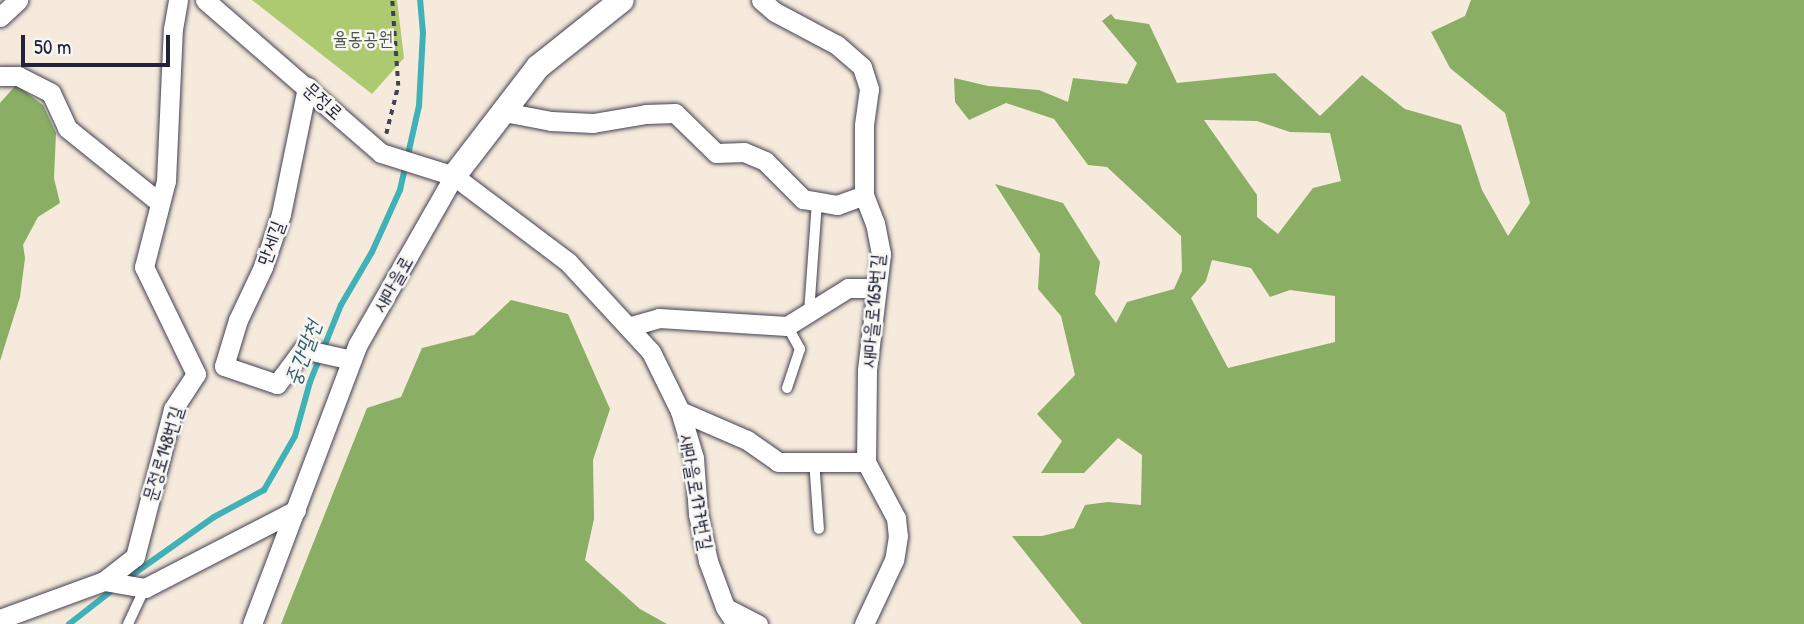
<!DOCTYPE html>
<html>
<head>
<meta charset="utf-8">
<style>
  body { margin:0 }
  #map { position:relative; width:1804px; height:624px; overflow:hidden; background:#f5eadb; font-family:"Patrick Hand","Poor Story",sans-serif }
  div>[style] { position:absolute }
  .green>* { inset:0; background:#adca71 }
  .forest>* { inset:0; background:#8aae63 }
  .stream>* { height:6px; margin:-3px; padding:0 3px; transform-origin:3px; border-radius:3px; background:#40b1b7 }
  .path>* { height:3.5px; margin-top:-1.75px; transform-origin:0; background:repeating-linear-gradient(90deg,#424053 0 5px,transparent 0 10px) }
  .roads { filter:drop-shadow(0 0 2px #424053) drop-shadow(0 0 2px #424053) }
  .service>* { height:10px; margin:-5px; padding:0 5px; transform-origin:5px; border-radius:5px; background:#fff }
  .minor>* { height:19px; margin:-9.5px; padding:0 9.5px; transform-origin:9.5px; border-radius:9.5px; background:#fff }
  .tertiary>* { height:24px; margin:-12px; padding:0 12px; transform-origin:12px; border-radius:12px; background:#fff }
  span { translate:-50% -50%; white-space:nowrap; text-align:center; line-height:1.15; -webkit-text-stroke:5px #f6f6f2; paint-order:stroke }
  .park-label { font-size:19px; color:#4c544b }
  .street-label { font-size:19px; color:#22223b }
  .water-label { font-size:21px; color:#2e5b6d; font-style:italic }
  .scale { position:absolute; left:21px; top:35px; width:149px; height:32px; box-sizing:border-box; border:4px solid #22223b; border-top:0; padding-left:9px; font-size:21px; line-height:24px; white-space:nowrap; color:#22223b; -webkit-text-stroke:5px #f6f6f2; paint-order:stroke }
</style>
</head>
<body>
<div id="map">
  <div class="green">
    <i style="clip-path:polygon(252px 0,397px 0,404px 58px,372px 94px)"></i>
  </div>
  <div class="forest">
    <i style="clip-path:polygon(evenodd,1471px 0,1804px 0,1804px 624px,1082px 624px,1012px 536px,1042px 536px,1074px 528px,1085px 505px,1108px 502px,1141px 505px,1142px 455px,1118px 438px,1084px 473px,1041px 473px,1062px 441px,1037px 414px,1075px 375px,1061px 316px,1038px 289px,1040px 254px,995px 184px,1063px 203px,1100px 262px,1095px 294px,1116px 323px,1127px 302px,1174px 289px,1182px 271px,1181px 236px,1107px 167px,1088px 165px,1054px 119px,1006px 103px,969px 120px,955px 102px,954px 78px,988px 86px,1039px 90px,1068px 102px,1073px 78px,1127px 84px,1137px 63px,1102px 21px,1111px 14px,1115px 19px,1149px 24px,1177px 83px,1275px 73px,1320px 116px,1362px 75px,1405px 109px,1461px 125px,1482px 190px,1508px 236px,1530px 203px,1505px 113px,1450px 68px,1431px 32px,1465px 16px,1471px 0,1204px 120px,1257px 121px,1290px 132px,1330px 133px,1341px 181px,1313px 188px,1278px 234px,1257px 217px,1257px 195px,1204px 120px,1471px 0,1212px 260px,1251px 268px,1270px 297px,1290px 290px,1335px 296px,1335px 342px,1228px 368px,1191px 298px,1206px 281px,1212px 260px)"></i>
    <i style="clip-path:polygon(16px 85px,43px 105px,56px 133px,54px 178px,60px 203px,38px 217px,23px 245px,25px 258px,20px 297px,0 361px,0 103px)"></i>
    <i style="clip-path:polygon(511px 300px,568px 314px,610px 409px,593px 460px,594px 519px,585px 560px,640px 609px,667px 624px,281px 624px,367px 408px,401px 397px,422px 348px,474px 335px)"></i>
  </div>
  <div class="stream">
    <i style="left:125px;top:580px;width:109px;rotate:-35.3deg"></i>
    <i style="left:214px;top:517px;width:57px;rotate:-28.4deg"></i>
    <i style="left:264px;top:490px;width:62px;rotate:-60.1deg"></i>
    <i style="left:295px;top:436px;width:56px;rotate:-74.5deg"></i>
    <i style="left:310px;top:382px;width:83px;rotate:-68.1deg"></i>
    <i style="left:341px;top:305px;width:61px;rotate:-59.7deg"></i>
    <i style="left:372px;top:252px;width:68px;rotate:-65.7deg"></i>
    <i style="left:400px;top:190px;width:86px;rotate:-77.3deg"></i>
    <i style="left:419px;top:106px;width:73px;rotate:-86.9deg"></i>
    <i style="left:423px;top:33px;width:33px;rotate:-95deg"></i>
    <i style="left:69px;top:624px;width:57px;rotate:-37.9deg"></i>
  </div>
  <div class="path">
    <i style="left:386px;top:134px;width:49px;rotate:-76deg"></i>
    <i style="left:398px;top:86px;width:86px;rotate:-94deg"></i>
  </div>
  <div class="roads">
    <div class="service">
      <i style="left:809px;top:313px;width:111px;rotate:-85.9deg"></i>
      <i style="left:787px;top:388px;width:41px;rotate:-71.6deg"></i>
      <i style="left:800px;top:349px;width:26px;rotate:-119deg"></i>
      <i style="left:814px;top:460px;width:69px;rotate:85.9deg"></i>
      <i style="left:128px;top:624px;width:40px;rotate:-65deg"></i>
    </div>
    <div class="minor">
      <i style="left:205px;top:0;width:233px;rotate:41deg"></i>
      <i style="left:381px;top:153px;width:77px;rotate:17.5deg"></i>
      <i style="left:454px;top:176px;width:143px;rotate:37deg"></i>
      <i style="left:568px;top:262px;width:122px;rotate:47.3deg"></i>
      <i style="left:651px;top:352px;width:66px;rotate:63.8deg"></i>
      <i style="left:680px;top:411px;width:49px;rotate:73.4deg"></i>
      <i style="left:694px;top:458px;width:56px;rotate:85.9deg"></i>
      <i style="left:698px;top:514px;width:48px;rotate:78deg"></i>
      <i style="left:708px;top:561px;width:49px;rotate:69.7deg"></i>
      <i style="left:725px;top:607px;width:20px;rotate:57deg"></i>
      <i style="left:761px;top:0;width:18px;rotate:41deg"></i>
      <i style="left:775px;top:12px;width:70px;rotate:28deg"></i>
      <i style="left:837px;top:45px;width:33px;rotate:41deg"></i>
      <i style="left:862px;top:67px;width:23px;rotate:72deg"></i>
      <i style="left:869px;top:89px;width:37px;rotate:98deg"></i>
      <i style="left:864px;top:126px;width:69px;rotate:90deg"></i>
      <i style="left:864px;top:195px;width:30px;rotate:69deg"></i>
      <i style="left:875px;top:223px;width:32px;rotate:79deg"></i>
      <i style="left:881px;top:254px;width:117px;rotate:96.9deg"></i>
      <i style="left:867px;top:370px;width:92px;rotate:90.6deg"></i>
      <i style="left:866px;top:462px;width:64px;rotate:61.8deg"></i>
      <i style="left:896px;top:518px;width:18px;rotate:84deg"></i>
      <i style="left:898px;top:536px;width:24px;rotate:99deg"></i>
      <i style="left:894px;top:560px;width:71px;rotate:115.1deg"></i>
      <i style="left:0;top:17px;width:25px;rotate:-43deg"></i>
      <i style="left:0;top:76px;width:18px"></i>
      <i style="left:18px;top:76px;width:37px;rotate:27deg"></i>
      <i style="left:51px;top:93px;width:38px;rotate:65deg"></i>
      <i style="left:67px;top:128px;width:119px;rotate:38.9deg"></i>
      <i style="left:504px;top:112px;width:48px;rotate:10.8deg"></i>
      <i style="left:551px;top:121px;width:42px;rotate:2.7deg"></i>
      <i style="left:593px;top:123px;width:54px;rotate:-9.6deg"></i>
      <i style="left:646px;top:114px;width:29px;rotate:-2deg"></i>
      <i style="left:675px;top:113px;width:57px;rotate:44.3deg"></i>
      <i style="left:716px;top:153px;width:28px;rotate:-2deg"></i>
      <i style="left:744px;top:152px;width:23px;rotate:23deg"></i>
      <i style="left:765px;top:161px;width:54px;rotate:45deg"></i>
      <i style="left:803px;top:199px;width:35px;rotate:10deg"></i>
      <i style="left:837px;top:205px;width:29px;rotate:-20deg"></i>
      <i style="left:628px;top:327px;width:32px;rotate:-16deg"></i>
      <i style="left:659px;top:318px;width:128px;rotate:3.6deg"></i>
      <i style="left:787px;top:326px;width:72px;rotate:-31.9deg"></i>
      <i style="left:848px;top:288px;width:27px"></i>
      <i style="left:224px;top:366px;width:48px;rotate:-73.1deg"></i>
      <i style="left:238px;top:320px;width:59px;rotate:-64.7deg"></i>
      <i style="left:263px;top:267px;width:56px;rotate:-71.2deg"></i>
      <i style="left:281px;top:214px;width:130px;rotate:-78.4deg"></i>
      <i style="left:224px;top:366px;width:56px;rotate:18.8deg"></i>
      <i style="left:277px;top:384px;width:44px;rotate:-53.4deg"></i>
      <i style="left:303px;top:349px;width:50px;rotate:12.7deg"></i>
      <i style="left:680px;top:411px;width:73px;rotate:23.4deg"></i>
      <i style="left:747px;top:440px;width:38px;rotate:35deg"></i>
      <i style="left:778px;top:462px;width:88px"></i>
      <i style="left:104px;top:581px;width:42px;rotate:9.7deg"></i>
      <i style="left:145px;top:588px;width:170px;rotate:-27.3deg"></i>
      <i style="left:726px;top:608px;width:36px;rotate:27deg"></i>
      <i style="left:0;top:619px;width:111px;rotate:-20.1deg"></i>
      <i style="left:104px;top:581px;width:39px;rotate:-38deg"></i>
      <i style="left:135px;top:557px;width:153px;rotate:-75.6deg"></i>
      <i style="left:173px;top:409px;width:42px;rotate:-56.7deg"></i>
      <i style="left:196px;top:374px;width:119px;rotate:-115.9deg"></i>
      <i style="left:144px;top:267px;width:89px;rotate:-75.7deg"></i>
      <i style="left:166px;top:181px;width:152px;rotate:-87.4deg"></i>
      <i style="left:173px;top:29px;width:29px;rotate:-80deg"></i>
      <i style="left:252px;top:624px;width:299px;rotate:-69.3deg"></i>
      <i style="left:358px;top:344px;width:193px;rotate:-60.3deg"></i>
    </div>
    <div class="tertiary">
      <i style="left:454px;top:176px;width:138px;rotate:-52.4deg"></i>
      <i style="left:538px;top:67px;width:107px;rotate:-38.6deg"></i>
    </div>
  </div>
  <div class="park-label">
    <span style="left:363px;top:39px">율동공원</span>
  </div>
  <div class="street-label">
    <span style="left:323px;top:101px;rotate:42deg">문정로</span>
    <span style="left:271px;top:243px;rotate:-70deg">만세길</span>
    <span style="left:393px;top:284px;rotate:-60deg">새마을로</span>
    <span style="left:873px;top:311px;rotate:-85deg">새마을로165번길</span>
    <span style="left:163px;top:454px;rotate:-73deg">문정로148번길</span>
    <span style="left:696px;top:492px;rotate:80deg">새마을로177번길</span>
  </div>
  <div class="water-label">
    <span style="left:303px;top:353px;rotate:-70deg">중간말천</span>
  </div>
  <div class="scale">50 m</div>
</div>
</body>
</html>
